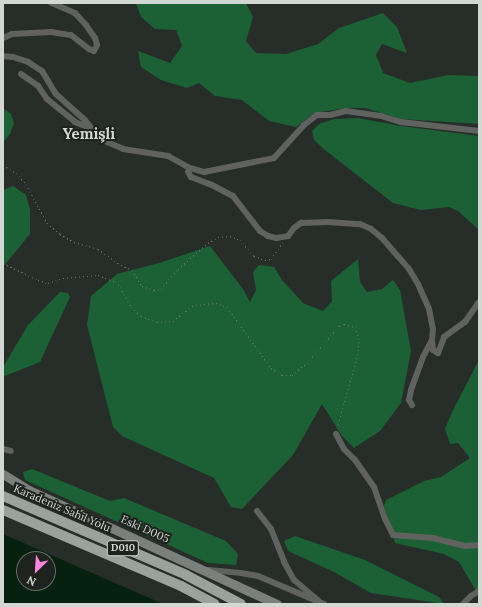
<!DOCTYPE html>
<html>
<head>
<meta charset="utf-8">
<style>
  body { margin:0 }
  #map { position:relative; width:482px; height:607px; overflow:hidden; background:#272d29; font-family:Lora,serif }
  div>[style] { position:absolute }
  .forest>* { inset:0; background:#1c6036 }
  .water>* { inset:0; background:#062110 }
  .path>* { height:1px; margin-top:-0.5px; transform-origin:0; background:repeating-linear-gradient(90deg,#707572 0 1px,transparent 0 4px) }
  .minor>* { height:6px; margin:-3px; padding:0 3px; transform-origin:3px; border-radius:3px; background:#5f625f }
  .secondary>* { height:9px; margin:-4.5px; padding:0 4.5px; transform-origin:4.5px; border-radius:4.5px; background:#7c807d }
  .trunk>* { height:10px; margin:-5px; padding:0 5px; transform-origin:5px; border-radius:5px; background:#9ba29d }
  span { translate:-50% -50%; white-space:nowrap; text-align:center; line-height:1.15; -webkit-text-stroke:4px #1e231f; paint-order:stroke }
  .shield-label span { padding:1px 3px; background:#1e231f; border:1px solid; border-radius:3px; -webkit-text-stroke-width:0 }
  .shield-label { font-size:10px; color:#d3d7d4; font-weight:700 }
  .street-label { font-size:11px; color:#d3d7d4 }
  .district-label { font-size:15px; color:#d3d7d4; font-weight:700 }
  .frame { position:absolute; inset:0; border:4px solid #d3d7d4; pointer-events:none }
  .north { position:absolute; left:16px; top:551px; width:40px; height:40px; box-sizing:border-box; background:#1e231f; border:1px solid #666b67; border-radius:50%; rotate:205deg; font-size:11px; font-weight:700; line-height:16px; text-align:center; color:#d3d7d4 }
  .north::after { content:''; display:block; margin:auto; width:14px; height:18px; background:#ff85de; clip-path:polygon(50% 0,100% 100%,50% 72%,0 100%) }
</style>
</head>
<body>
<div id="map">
  <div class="forest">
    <i style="clip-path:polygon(136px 3px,246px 3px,253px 17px,246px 41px,256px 53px,286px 54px,318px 44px,339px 28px,383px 13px,397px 27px,407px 53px,382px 44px,376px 55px,383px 73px,410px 83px,448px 75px,479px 76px,479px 124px,401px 119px,365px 108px,347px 108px,314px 113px,296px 127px,269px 121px,242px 100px,215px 96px,199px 83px,187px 88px,161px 80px,141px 67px,138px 51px,170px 63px,182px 46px,176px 30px,155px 29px,141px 17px)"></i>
    <i style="clip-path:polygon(3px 108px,11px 114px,14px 123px,10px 134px,3px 142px)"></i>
    <i style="clip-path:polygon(358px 118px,401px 126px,479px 136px,479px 230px,458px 211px,449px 207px,421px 210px,393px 203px,325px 150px,314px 140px,312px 131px,319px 124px,334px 119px)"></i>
    <i style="clip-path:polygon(13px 186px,26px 195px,30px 210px,30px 234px,3px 267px,3px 190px)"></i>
    <i style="clip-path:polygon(210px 246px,243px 289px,250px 302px,256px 290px,253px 272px,259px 265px,274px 267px,282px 280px,303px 303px,323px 311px,332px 301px,331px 281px,358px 259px,360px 282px,367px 292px,382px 289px,393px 280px,400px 290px,411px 351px,401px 403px,380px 431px,354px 448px,342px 436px,322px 404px,293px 455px,242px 509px,231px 507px,214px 478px,122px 436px,113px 427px,87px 325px,91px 296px,117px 274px,159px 263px)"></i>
    <i style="clip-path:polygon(60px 292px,68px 293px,70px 297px,40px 362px,5px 376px,3px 375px,3px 367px,28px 325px)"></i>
    <i style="clip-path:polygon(479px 360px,479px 596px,459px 562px,444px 554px,395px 543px,384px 506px,386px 500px,424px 481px,441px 477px,470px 458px,458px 443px,450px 444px,445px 429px,453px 410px)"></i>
    <i style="clip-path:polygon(32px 469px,110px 501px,124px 498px,226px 541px,238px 554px,236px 565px,208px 563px,25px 480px,23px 472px)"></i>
    <i style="clip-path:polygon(295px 536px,365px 560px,439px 597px,444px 604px,371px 593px,334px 572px,288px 551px,284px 541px)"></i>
  </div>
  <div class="water">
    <i style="clip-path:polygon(evenodd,3px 534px,163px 604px,3px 604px,3px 534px,24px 559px,48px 559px,48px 583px,24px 583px,24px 559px)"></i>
  </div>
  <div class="path">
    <i style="left:3px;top:165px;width:15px;rotate:32deg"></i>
    <i style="left:16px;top:173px;width:15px;rotate:48deg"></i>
    <i style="left:26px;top:184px;width:44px;rotate:61.7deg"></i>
    <i style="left:47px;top:223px;width:17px;rotate:40deg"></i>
    <i style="left:60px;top:234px;width:16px;rotate:30deg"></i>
    <i style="left:74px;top:242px;width:25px;rotate:16deg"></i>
    <i style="left:98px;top:249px;width:28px;rotate:35deg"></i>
    <i style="left:121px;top:265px;width:12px;rotate:24deg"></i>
    <i style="left:132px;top:270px;width:19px;rotate:58deg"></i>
    <i style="left:142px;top:286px;width:13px;rotate:18deg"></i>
    <i style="left:154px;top:290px;width:7px;rotate:-8deg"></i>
    <i style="left:161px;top:289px;width:26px;rotate:-50deg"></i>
    <i style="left:178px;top:269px;width:40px;rotate:-41deg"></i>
    <i style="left:208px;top:243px;width:12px;rotate:-31deg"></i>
    <i style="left:218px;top:237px;width:12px;rotate:-5deg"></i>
    <i style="left:230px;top:236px;width:11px;rotate:22deg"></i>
    <i style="left:240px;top:240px;width:21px;rotate:49deg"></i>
    <i style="left:254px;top:256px;width:12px;rotate:20deg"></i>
    <i style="left:265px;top:260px;width:6px;rotate:-9deg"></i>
    <i style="left:271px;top:259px;width:21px;rotate:-55deg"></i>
    <i style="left:3px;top:261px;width:6px;rotate:45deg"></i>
    <i style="left:7px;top:265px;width:34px;rotate:26deg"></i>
    <i style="left:38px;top:280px;width:10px;rotate:17deg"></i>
    <i style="left:48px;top:283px;width:16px;rotate:-18deg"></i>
    <i style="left:63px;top:278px;width:35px;rotate:-5deg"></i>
    <i style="left:98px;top:275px;width:18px;rotate:22deg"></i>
    <i style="left:115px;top:282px;width:7px;rotate:45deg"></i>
    <i style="left:120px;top:287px;width:23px;rotate:61deg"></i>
    <i style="left:131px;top:307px;width:13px;rotate:42deg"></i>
    <i style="left:141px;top:316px;width:17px;rotate:21deg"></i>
    <i style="left:157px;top:322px;width:16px;rotate:-4deg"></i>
    <i style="left:173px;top:321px;width:24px;rotate:-38deg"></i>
    <i style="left:192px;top:306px;width:12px;rotate:-9deg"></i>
    <i style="left:204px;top:304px;width:12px;rotate:-5deg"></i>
    <i style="left:216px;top:303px;width:12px;rotate:20deg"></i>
    <i style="left:227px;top:307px;width:75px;rotate:54.2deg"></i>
    <i style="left:271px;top:368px;width:13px;rotate:32deg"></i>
    <i style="left:282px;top:375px;width:10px"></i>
    <i style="left:292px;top:375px;width:19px;rotate:-39deg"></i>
    <i style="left:307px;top:363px;width:49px;rotate:-49.1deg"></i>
    <i style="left:339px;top:326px;width:5px;rotate:-22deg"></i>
    <i style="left:344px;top:324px;width:11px;rotate:15deg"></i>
    <i style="left:355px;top:327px;width:12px;rotate:70deg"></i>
    <i style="left:359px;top:338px;width:16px;rotate:94deg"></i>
    <i style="left:358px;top:354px;width:77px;rotate:105.8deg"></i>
  </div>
  <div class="minor">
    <i style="left:3px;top:38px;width:10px;rotate:-24deg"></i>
    <i style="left:12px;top:34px;width:39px;rotate:-3deg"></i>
    <i style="left:51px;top:32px;width:20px;rotate:9deg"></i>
    <i style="left:71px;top:35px;width:23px;rotate:38deg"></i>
    <i style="left:89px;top:49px;width:5px;rotate:22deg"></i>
    <i style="left:94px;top:51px;width:7px;rotate:-63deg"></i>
    <i style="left:97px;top:45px;width:7px;rotate:-106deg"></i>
    <i style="left:95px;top:38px;width:16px;rotate:-125deg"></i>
    <i style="left:86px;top:25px;width:16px;rotate:-133deg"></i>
    <i style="left:75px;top:13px;width:26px;rotate:-157deg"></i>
    <i style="left:3px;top:56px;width:10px;rotate:6deg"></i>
    <i style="left:13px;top:57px;width:16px;rotate:18deg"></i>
    <i style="left:28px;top:62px;width:17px;rotate:33deg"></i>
    <i style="left:42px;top:71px;width:27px;rotate:59deg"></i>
    <i style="left:56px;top:94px;width:38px;rotate:42deg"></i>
    <i style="left:84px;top:119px;width:26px;rotate:51deg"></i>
    <i style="left:100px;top:139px;width:25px;rotate:23deg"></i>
    <i style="left:123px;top:149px;width:46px;rotate:8.8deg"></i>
    <i style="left:168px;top:156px;width:25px;rotate:29deg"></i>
    <i style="left:190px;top:168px;width:15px;rotate:16deg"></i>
    <i style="left:204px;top:172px;width:71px;rotate:-11.3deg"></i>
    <i style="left:274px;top:158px;width:45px;rotate:-47.7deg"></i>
    <i style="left:304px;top:125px;width:16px;rotate:-38deg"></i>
    <i style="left:317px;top:115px;width:13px"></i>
    <i style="left:330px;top:115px;width:16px;rotate:-14deg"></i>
    <i style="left:346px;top:111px;width:35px;rotate:8deg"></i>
    <i style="left:381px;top:116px;width:21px;rotate:17deg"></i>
    <i style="left:401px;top:122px;width:79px;rotate:6.6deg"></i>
    <i style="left:21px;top:74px;width:21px;rotate:35deg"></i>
    <i style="left:38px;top:86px;width:16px;rotate:55deg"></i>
    <i style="left:47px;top:99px;width:36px;rotate:39deg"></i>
    <i style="left:75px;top:122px;width:18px;rotate:22deg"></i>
    <i style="left:190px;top:168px;width:4px;rotate:117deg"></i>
    <i style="left:188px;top:172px;width:6px;rotate:59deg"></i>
    <i style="left:191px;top:177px;width:22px;rotate:21deg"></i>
    <i style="left:212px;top:185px;width:24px;rotate:28deg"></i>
    <i style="left:233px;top:196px;width:44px;rotate:52.4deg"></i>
    <i style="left:260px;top:231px;width:9px;rotate:32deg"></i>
    <i style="left:268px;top:236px;width:8px;rotate:14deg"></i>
    <i style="left:276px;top:238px;width:12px;rotate:-9deg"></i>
    <i style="left:288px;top:236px;width:10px;rotate:-53deg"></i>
    <i style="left:294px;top:228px;width:9px;rotate:-36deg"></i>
    <i style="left:301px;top:223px;width:27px;rotate:-2deg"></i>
    <i style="left:328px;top:222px;width:32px;rotate:4deg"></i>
    <i style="left:360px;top:224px;width:12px;rotate:24deg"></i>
    <i style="left:371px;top:229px;width:14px;rotate:39deg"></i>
    <i style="left:382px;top:238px;width:41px;rotate:48.9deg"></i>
    <i style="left:409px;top:269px;width:17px;rotate:59deg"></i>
    <i style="left:418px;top:284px;width:27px;rotate:66deg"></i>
    <i style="left:429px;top:309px;width:20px;rotate:79deg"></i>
    <i style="left:433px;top:329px;width:11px;rotate:95deg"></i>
    <i style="left:432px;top:340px;width:19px;rotate:118deg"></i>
    <i style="left:423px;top:357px;width:35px;rotate:110deg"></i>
    <i style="left:411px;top:390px;width:10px;rotate:101deg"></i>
    <i style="left:409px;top:400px;width:6px;rotate:59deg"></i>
    <i style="left:432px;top:340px;width:10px;rotate:84deg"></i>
    <i style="left:433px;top:350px;width:6px;rotate:31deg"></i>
    <i style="left:438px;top:353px;width:17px;rotate:-69deg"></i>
    <i style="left:444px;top:337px;width:26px;rotate:-36deg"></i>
    <i style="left:465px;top:322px;width:24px;rotate:-55deg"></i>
    <i style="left:336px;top:434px;width:17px;rotate:62deg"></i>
    <i style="left:344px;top:449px;width:16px;rotate:45deg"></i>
    <i style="left:355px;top:460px;width:33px;rotate:55deg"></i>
    <i style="left:374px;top:487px;width:34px;rotate:71deg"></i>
    <i style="left:385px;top:519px;width:18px;rotate:63deg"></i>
    <i style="left:393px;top:535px;width:40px;rotate:4.3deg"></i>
    <i style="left:433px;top:538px;width:33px;rotate:14deg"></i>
    <i style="left:465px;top:546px;width:14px;rotate:-4deg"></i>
    <i style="left:3px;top:449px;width:8px;rotate:14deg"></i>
    <i style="left:257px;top:511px;width:23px;rotate:52deg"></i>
    <i style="left:271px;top:529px;width:35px;rotate:68deg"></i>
    <i style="left:284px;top:562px;width:21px;rotate:61deg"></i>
    <i style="left:294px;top:580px;width:31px;rotate:40deg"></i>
    <i style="left:208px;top:570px;width:33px;rotate:5deg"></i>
    <i style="left:241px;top:573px;width:17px;rotate:10deg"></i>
    <i style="left:258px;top:576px;width:72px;rotate:23deg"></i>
    <i style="left:463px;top:604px;width:11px;rotate:-45deg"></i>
    <i style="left:471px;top:596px;width:9px;rotate:-32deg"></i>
  </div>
  <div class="secondary">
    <i style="left:3px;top:474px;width:31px;rotate:32deg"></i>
    <i style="left:29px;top:490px;width:273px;rotate:24.7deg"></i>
  </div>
  <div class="trunk">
    <i style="left:3px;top:496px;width:199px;rotate:23.3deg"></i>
    <i style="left:186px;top:575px;width:62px;rotate:27.8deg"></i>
    <i style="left:3px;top:510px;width:194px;rotate:23.1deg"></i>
    <i style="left:181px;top:586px;width:38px;rotate:28deg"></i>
  </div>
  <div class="shield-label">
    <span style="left:123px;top:548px">D010</span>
  </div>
  <div class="street-label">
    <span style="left:62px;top:508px;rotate:23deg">Karadeniz Sahil Yolu</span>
    <span style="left:145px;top:529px;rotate:24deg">Eski D005</span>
  </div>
  <div class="district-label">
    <span style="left:89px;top:134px">Yemişli</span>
  </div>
  <div class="frame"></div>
  <div class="north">N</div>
</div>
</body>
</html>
